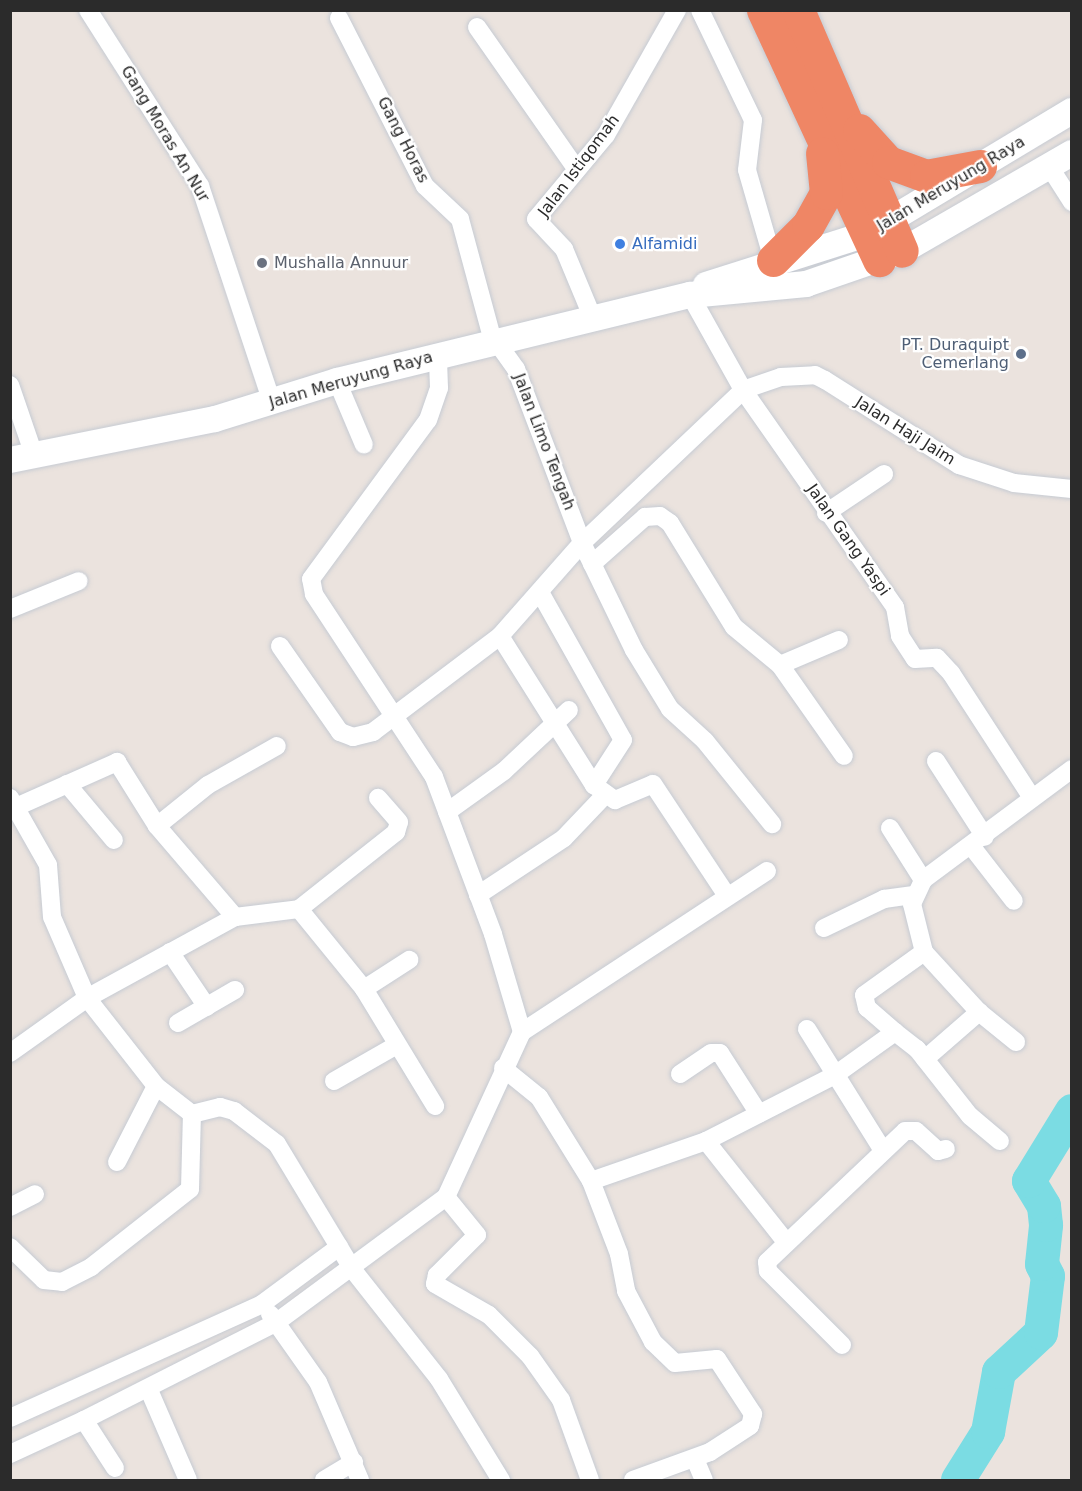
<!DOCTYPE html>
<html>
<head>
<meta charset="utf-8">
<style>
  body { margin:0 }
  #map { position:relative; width:1082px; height:1491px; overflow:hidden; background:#ebe3de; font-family:"DejaVu Sans",sans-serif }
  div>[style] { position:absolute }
  .river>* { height:34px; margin:-17px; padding:0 17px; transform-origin:17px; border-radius:17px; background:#7bdce3 }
  .roads { filter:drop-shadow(0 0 2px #c6cbd3) drop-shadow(0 0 2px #c6cbd3) }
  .street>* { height:18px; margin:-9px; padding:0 9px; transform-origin:9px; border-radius:9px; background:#fff }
  .secondary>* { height:26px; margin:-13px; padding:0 13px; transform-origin:13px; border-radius:13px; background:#fff }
  .highway>* { height:33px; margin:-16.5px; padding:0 16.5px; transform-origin:16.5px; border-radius:16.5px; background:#ef8665 }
  .dots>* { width:16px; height:16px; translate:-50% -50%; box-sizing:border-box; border:3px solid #fff; border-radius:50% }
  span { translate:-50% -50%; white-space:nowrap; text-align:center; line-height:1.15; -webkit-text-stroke:4.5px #fff; paint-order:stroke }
  .street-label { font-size:16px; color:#2b2b2b }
  .shop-label { font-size:16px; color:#366cbe }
  .left { translate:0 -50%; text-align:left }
  .worship-label { font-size:16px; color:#5b616d }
  .service-label { font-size:16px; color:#4e5e75 }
  .right { translate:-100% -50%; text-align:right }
  .frame { position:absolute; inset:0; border:12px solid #2b2b2b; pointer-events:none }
</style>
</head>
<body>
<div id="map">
  <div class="river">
    <i style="left:958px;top:1480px;width:57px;rotate:-58deg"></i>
    <i style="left:988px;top:1432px;width:61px;rotate:-79.6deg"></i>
    <i style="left:999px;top:1372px;width:57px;rotate:-42.9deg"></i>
    <i style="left:1041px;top:1333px;width:57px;rotate:-83deg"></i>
    <i style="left:1048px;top:1276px;width:13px;rotate:-117deg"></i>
    <i style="left:1042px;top:1264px;width:39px;rotate:-84deg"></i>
    <i style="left:1046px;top:1225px;width:19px;rotate:-96deg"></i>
    <i style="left:1044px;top:1206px;width:29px;rotate:-121deg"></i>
    <i style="left:1029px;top:1181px;width:82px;rotate:-58.4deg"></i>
  </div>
  <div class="roads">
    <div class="street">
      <i style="left:88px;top:10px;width:209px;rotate:57.5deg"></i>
      <i style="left:200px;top:186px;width:228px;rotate:71.6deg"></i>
      <i style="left:700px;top:10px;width:122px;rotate:64.3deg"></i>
      <i style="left:753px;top:120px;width:50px;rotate:96.8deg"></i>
      <i style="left:747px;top:170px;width:94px;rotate:73.9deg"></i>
      <i style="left:339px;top:18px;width:189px;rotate:62.9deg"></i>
      <i style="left:425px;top:186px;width:48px;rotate:43.3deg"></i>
      <i style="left:460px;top:219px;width:119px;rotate:74.9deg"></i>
      <i style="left:491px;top:334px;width:43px;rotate:54.5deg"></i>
      <i style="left:516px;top:369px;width:186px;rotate:69.2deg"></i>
      <i style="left:582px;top:543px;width:119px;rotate:64.1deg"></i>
      <i style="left:634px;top:650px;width:69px;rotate:58.6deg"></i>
      <i style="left:670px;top:709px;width:47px;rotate:42.4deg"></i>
      <i style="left:705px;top:741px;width:107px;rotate:51.1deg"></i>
      <i style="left:477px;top:27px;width:174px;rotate:55deg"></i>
      <i style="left:1049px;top:166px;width:43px;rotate:57.4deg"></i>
      <i style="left:690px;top:295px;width:109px;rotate:60.8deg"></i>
      <i style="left:743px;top:390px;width:265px;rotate:55deg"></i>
      <i style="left:895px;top:607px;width:29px;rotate:80deg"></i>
      <i style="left:900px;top:636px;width:27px;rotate:57deg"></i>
      <i style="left:915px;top:659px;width:22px;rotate:-3deg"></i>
      <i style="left:937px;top:658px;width:21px;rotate:47deg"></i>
      <i style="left:951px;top:673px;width:147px;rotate:57deg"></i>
      <i style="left:594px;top:321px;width:78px;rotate:-112.6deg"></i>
      <i style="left:564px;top:249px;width:41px;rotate:-133deg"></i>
      <i style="left:536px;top:219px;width:109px;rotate:-50.2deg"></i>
      <i style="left:606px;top:135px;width:144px;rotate:-60.4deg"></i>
      <i style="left:337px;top:381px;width:69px;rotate:67.1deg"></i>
      <i style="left:10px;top:385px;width:74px;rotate:71.1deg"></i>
      <i style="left:826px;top:513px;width:70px;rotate:-33.9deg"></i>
      <i style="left:592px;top:564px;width:71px;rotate:-41.6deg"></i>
      <i style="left:645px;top:517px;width:15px;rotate:-4deg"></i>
      <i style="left:660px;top:516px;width:12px;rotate:35deg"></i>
      <i style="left:670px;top:523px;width:122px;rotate:58.4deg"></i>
      <i style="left:734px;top:627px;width:60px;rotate:39.6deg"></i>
      <i style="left:780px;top:665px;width:64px;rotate:-23deg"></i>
      <i style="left:541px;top:594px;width:167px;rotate:60.7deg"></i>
      <i style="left:623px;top:740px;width:54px;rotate:122.8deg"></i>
      <i style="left:10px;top:609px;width:74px;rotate:-22.1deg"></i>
      <i style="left:500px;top:636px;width:176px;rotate:57.8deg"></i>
      <i style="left:594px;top:785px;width:26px;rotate:36deg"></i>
      <i style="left:615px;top:800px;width:41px;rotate:-22.8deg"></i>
      <i style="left:653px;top:784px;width:134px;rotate:56.5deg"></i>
      <i style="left:280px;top:646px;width:105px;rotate:55.1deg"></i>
      <i style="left:340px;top:732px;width:14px;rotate:21deg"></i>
      <i style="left:353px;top:737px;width:21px;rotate:-14deg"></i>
      <i style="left:373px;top:732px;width:159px;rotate:-37.1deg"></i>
      <i style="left:500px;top:636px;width:124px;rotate:-48.6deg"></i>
      <i style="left:582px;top:543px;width:222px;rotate:-43.5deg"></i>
      <i style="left:743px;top:390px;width:40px;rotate:-18.9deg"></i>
      <i style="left:781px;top:377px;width:34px;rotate:-3deg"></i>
      <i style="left:815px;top:375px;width:11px;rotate:27deg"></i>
      <i style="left:825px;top:380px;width:159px;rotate:32.4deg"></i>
      <i style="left:959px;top:465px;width:58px;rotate:18.1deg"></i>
      <i style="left:1014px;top:483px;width:58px;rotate:5.9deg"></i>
      <i style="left:780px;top:665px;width:111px;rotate:54.9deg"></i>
      <i style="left:936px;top:761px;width:90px;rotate:57.2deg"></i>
      <i style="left:67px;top:784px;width:73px;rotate:50deg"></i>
      <i style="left:10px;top:798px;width:77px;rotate:60.4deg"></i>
      <i style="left:48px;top:865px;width:52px;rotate:85.6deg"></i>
      <i style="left:52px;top:917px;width:88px;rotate:66.6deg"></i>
      <i style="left:87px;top:998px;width:112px;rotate:51.9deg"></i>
      <i style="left:156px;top:1086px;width:46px;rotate:37.9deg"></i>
      <i style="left:192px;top:1114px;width:29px;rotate:-14deg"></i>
      <i style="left:220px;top:1107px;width:15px;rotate:16deg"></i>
      <i style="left:234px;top:1111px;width:54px;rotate:37.5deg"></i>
      <i style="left:277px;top:1144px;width:147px;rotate:58.9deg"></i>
      <i style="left:353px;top:1270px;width:139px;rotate:51.7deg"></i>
      <i style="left:439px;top:1379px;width:119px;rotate:58.5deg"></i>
      <i style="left:16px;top:807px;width:111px;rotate:-24deg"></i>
      <i style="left:117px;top:762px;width:75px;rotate:58deg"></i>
      <i style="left:157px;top:826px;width:120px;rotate:49.4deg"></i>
      <i style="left:235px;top:917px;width:64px;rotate:-7.1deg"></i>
      <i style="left:299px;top:909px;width:103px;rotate:50.9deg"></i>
      <i style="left:364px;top:989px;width:137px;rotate:58.7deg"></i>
      <i style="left:447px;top:812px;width:70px;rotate:-35.7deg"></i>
      <i style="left:504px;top:771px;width:89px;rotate:-43.2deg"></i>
      <i style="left:157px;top:826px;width:65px;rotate:-38.8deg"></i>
      <i style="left:208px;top:785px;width:79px;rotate:-29.5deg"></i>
      <i style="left:890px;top:828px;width:62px;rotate:57.6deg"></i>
      <i style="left:972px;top:847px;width:68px;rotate:52.1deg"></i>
      <i style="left:478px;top:895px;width:103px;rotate:-33.5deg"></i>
      <i style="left:564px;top:838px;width:58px;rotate:-46.4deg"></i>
      <i style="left:299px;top:909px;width:124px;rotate:-38.4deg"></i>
      <i style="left:396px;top:832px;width:10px;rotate:-73deg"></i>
      <i style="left:399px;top:822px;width:32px;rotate:-131deg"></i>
      <i style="left:824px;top:928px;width:67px;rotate:-25.8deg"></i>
      <i style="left:884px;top:899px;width:30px;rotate:-8deg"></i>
      <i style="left:170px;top:952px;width:66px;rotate:56.1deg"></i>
      <i style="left:364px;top:989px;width:54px;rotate:-32.8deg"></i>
      <i style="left:178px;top:1023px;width:66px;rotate:-30.1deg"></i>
      <i style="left:807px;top:1029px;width:142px;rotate:58deg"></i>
      <i style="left:522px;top:1032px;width:293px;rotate:-33.3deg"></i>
      <i style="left:895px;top:1032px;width:28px;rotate:38deg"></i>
      <i style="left:917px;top:1049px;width:85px;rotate:51.7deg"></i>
      <i style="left:970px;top:1116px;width:39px;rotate:40deg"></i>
      <i style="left:1016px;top:1042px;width:48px;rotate:-141deg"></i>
      <i style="left:979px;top:1012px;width:81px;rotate:-132.5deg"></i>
      <i style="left:924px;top:952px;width:49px;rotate:-104deg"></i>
      <i style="left:912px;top:904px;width:26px;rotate:-65deg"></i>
      <i style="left:923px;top:880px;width:186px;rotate:-36.7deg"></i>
      <i style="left:10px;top:1053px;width:95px;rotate:-35.5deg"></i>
      <i style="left:87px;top:998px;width:169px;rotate:-28.7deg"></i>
      <i style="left:925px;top:1059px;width:72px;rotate:-41deg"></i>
      <i style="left:503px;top:1068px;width:46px;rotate:38.9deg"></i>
      <i style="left:539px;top:1097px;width:99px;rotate:58.2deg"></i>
      <i style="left:591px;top:1181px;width:78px;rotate:69deg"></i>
      <i style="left:619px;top:1254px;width:38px;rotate:79deg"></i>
      <i style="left:626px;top:1291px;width:58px;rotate:62.1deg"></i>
      <i style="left:653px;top:1342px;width:30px;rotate:44deg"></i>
      <i style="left:675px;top:1363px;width:42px;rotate:-5.4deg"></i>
      <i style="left:717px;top:1359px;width:66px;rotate:56.8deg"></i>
      <i style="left:753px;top:1414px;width:12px;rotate:104deg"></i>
      <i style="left:750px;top:1426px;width:48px;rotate:147deg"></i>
      <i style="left:710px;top:1452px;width:82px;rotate:160deg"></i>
      <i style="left:680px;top:1074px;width:37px;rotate:-34deg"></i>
      <i style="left:711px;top:1053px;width:9px"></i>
      <i style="left:720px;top:1053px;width:72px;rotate:57.4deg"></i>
      <i style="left:334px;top:1081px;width:70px;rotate:-29.8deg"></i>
      <i style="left:706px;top:1141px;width:129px;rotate:51.6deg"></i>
      <i style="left:117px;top:1162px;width:85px;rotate:-62.8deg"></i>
      <i style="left:591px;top:1181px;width:122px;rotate:-19.2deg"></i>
      <i style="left:706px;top:1141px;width:145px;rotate:-27.1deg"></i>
      <i style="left:835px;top:1075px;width:74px;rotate:-35.6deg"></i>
      <i style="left:895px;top:1032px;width:37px;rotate:-139deg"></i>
      <i style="left:867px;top:1008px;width:13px;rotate:-103deg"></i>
      <i style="left:864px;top:995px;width:74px;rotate:-35.6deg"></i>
      <i style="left:446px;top:1197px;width:49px;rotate:50.8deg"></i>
      <i style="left:477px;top:1235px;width:57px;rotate:135deg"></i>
      <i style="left:437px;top:1275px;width:9px;rotate:103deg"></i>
      <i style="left:435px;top:1284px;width:62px;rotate:29.9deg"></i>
      <i style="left:489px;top:1315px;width:58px;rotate:45deg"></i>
      <i style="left:530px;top:1356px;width:54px;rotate:54.8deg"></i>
      <i style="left:561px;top:1400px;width:85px;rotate:70.1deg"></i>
      <i style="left:10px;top:1207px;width:28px;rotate:-27deg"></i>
      <i style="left:10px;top:1247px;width:47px;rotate:44.1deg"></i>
      <i style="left:44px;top:1280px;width:18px;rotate:6deg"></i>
      <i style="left:62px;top:1282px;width:33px;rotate:-27deg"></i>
      <i style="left:91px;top:1267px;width:126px;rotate:-38.2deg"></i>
      <i style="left:190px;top:1189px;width:75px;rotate:-88.5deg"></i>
      <i style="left:270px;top:1314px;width:83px;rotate:54.8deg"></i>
      <i style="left:318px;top:1382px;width:107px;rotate:66.8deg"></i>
      <i style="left:842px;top:1345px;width:105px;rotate:-135deg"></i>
      <i style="left:768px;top:1271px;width:9px;rotate:-96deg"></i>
      <i style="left:767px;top:1262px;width:190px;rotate:-43.5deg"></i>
      <i style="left:905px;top:1131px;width:11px"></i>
      <i style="left:916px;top:1131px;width:30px;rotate:42deg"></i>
      <i style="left:938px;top:1151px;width:8px;rotate:-14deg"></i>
      <i style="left:149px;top:1390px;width:98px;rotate:66.6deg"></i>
      <i style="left:10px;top:1418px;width:277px;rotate:-24.3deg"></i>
      <i style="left:262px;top:1304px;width:96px;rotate:-36.5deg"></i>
      <i style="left:84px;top:1420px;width:216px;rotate:-26.9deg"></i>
      <i style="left:277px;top:1322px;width:210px;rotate:-36.5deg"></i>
      <i style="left:446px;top:1197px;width:182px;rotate:-65.3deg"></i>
      <i style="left:522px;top:1032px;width:102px;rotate:-106.5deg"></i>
      <i style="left:493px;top:934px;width:168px;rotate:-110.6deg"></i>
      <i style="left:434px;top:777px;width:219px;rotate:-123.3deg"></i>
      <i style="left:314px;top:594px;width:15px;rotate:-101deg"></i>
      <i style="left:311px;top:579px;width:197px;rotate:-53.7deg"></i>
      <i style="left:428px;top:420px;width:34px;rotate:-71deg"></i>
      <i style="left:439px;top:388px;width:33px;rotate:-92deg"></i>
      <i style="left:10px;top:1454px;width:81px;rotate:-24.7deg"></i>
      <i style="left:84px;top:1420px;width:57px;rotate:57.1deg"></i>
      <i style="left:695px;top:1459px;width:23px;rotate:67deg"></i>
      <i style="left:324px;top:1480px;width:35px;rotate:-31deg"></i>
    </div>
    <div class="secondary">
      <i style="left:706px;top:285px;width:169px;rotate:-17.6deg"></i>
      <i style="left:867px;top:234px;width:239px;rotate:-31deg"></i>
      <i style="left:10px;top:460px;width:209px;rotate:-11.3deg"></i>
      <i style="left:215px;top:419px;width:128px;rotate:-17.3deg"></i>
      <i style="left:337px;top:381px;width:363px;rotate:-13.7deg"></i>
      <i style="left:690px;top:295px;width:117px;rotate:-5.4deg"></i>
      <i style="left:806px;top:284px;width:102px;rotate:-19deg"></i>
      <i style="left:902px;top:251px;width:196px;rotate:-30deg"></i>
    </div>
    <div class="highway">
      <i style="left:763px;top:10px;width:276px;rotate:65.1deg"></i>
      <i style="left:798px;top:10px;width:262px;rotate:66.7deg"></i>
      <i style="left:859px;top:130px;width:43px;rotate:47.8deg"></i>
      <i style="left:888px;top:162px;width:40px;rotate:20.2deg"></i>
      <i style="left:926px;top:176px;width:55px;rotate:-10.5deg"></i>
      <i style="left:773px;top:260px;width:49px;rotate:-45deg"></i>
      <i style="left:808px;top:225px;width:37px;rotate:-61deg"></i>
      <i style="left:826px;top:193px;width:40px;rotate:-95.7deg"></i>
    </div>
  </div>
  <div class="dots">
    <i style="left:620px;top:244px;background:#3f7fe0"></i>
    <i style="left:262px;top:263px;background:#6b7280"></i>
    <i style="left:1021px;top:354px;background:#5c6f8a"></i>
  </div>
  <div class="street-label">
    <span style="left:165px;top:134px;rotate:59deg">Gang Moras An Nur</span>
    <span style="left:403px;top:140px;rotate:63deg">Gang Horas</span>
    <span style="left:579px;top:166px;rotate:-53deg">Jalan Istiqomah</span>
    <span style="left:951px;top:184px;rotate:-31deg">Jalan Meruyung Raya</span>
    <span style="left:351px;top:380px;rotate:-16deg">Jalan Meruyung Raya</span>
    <span style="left:905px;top:431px;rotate:32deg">Jalan Haji Jaim</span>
    <span style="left:544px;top:442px;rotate:69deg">Jalan Limo Tengah</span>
    <span style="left:848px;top:540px;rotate:55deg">Jalan Gang Yaspi</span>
  </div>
  <div class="shop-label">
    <span class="left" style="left:632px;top:244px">Alfamidi</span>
  </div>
  <div class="worship-label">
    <span class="left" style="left:274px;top:263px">Mushalla Annuur</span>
  </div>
  <div class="service-label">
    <span class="right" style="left:1009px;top:354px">PT. Duraquipt<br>Cemerlang</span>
  </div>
  <div class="frame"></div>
</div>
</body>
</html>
